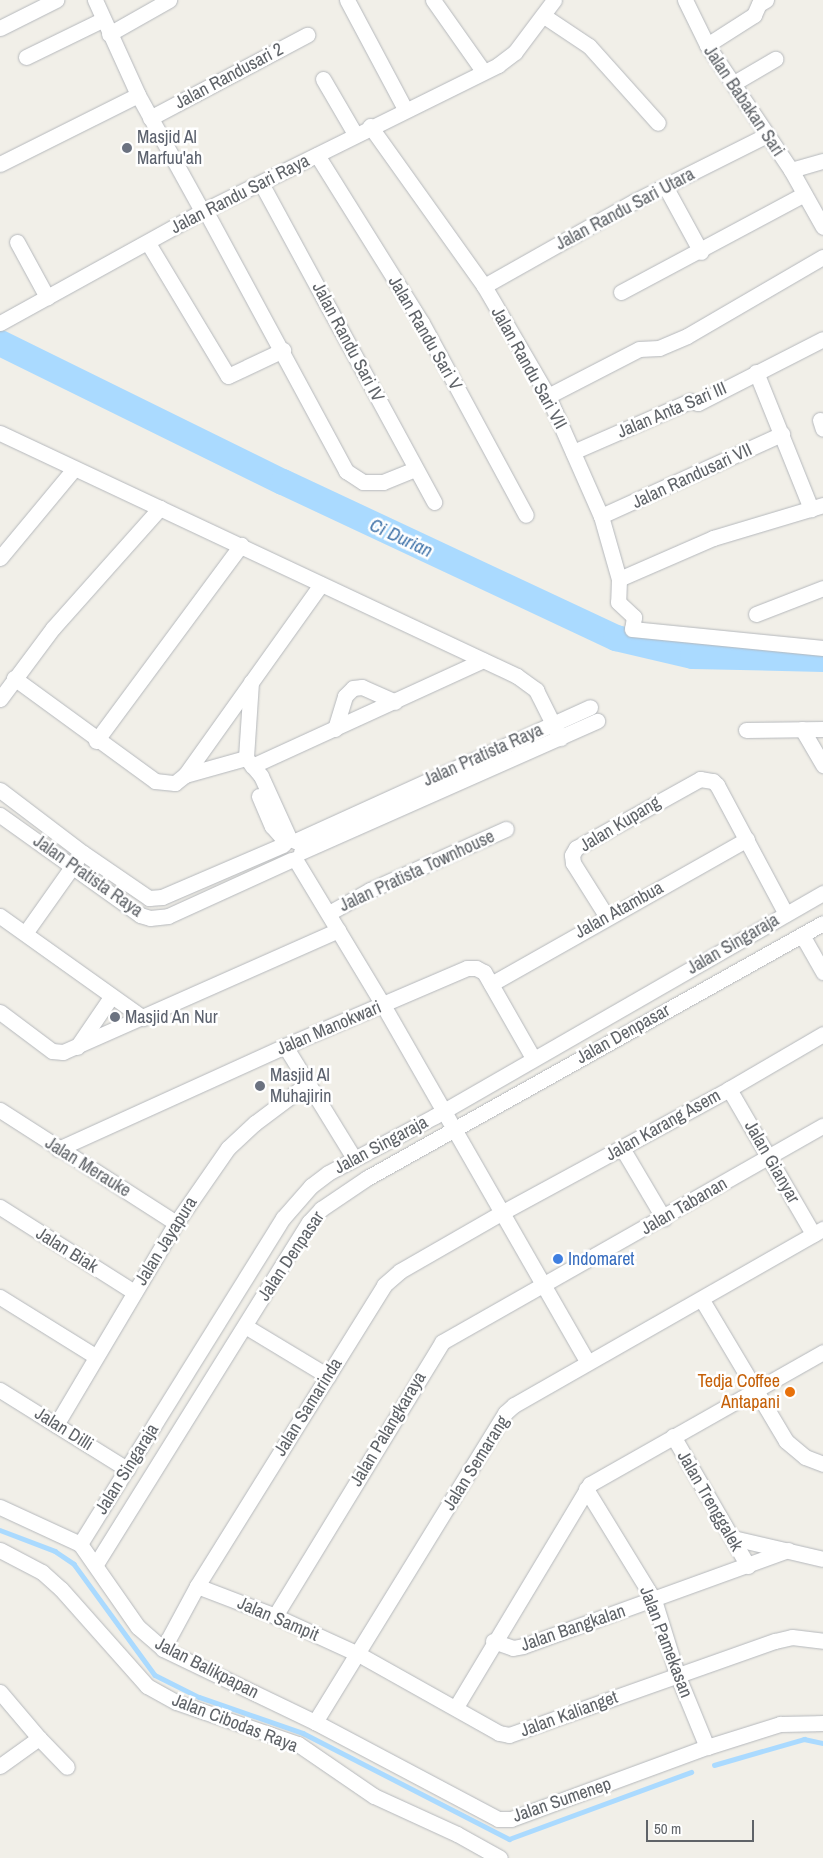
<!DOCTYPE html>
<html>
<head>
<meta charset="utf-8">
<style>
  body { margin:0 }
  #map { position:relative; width:823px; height:1858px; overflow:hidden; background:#f1efe8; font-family:"Archivo Narrow",sans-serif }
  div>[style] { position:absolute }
  .stream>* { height:4.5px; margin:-2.25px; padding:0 2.25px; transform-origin:2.25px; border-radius:2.25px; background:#aadaff }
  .river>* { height:26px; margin:-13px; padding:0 13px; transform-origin:13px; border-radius:13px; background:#aadaff }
  .roads { filter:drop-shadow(0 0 1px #b5b8bc) drop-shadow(0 0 1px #b5b8bc) }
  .minor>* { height:15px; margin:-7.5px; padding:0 7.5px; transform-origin:7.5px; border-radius:7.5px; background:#fff }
  .dots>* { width:14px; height:14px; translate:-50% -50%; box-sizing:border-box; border:2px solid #fff; border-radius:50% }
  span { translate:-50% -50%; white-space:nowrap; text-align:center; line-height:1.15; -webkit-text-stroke:5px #fff; paint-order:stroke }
  .street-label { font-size:18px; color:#5f6368 }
  .worship-label { font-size:18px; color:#5b616d }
  .left { translate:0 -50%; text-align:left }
  .shop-label { font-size:18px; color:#366cbe }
  .food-label { font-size:18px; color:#c56008 }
  .right { translate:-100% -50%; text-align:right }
  .water-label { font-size:19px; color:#4174aa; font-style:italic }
  .scale { position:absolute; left:646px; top:1820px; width:108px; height:22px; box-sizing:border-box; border:2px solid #5f6368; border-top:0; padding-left:6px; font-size:15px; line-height:18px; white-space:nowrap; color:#5f6368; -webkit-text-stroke:4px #fff; paint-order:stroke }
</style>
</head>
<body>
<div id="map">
  <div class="stream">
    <i style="left:0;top:1530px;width:59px;rotate:20.9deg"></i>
    <i style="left:55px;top:1551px;width:23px;rotate:34deg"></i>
    <i style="left:74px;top:1564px;width:137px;rotate:53.9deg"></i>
    <i style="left:155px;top:1675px;width:49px;rotate:26.6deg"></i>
    <i style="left:199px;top:1697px;width:110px;rotate:19.1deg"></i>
    <i style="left:303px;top:1733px;width:232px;rotate:27.2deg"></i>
    <i style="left:509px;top:1839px;width:194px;rotate:-20.2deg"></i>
    <i style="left:714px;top:1765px;width:94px;rotate:-16.1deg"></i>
    <i style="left:804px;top:1739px;width:19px;rotate:12deg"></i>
  </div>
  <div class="river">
    <i style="left:0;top:343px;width:315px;rotate:26.2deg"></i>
    <i style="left:283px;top:482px;width:368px;rotate:25.1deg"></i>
    <i style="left:616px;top:638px;width:79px;rotate:13.2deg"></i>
    <i style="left:693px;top:656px;width:130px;rotate:1.3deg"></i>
  </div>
  <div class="roads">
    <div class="minor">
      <i style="left:95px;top:0;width:104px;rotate:65.6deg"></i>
      <i style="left:138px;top:95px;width:132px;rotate:61.1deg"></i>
      <i style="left:347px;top:0;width:123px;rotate:62deg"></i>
      <i style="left:433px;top:0;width:87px;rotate:54.8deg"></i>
      <i style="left:685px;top:0;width:50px;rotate:63.9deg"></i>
      <i style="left:707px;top:45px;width:151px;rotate:56.1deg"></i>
      <i style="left:791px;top:170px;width:33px;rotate:-16deg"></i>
      <i style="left:544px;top:16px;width:54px;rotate:33.7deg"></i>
      <i style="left:589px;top:46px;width:103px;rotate:48.1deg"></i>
      <i style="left:0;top:28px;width:63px;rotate:-26.6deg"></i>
      <i style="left:109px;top:34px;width:69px;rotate:-29.5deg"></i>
      <i style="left:707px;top:45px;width:56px;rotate:-32.6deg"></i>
      <i style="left:754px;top:15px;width:12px;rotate:-66deg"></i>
      <i style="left:759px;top:4px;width:8px;rotate:-30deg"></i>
      <i style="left:26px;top:57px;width:85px;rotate:-26deg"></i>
      <i style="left:323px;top:79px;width:64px;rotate:59.8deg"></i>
      <i style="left:734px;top:83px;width:48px;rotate:-30.3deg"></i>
      <i style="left:150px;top:118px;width:178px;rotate:-27.9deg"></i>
      <i style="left:370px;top:126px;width:196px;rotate:54.5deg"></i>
      <i style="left:484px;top:286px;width:127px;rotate:59.8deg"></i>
      <i style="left:548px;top:396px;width:131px;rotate:66.2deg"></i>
      <i style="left:601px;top:516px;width:66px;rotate:74.1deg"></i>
      <i style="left:619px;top:579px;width:23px;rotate:92deg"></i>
      <i style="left:618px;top:602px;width:22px;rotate:43deg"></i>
      <i style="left:634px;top:617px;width:12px;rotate:99deg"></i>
      <i style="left:632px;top:629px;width:192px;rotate:5.7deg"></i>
      <i style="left:317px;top:155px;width:198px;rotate:58deg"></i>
      <i style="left:422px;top:323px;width:218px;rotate:61.6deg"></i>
      <i style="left:0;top:164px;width:154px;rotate:-26.6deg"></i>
      <i style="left:791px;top:170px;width:65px;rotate:60.7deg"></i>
      <i style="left:261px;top:183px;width:363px;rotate:61.5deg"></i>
      <i style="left:665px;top:186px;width:75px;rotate:61.4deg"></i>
      <i style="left:205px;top:210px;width:297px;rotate:61.6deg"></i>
      <i style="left:346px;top:471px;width:20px;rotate:33deg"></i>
      <i style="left:363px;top:482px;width:20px"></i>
      <i style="left:383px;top:482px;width:35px;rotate:-22deg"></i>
      <i style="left:17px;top:242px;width:63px;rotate:61.4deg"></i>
      <i style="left:148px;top:243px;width:155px;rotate:59deg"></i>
      <i style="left:228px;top:376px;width:61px;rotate:-25.3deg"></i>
      <i style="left:484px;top:286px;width:173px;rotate:-29.4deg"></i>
      <i style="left:635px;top:201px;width:148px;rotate:-26.6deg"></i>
      <i style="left:621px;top:292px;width:206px;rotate:-28.1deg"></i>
      <i style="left:0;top:323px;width:234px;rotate:-28.9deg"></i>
      <i style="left:205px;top:210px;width:327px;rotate:-26.3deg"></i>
      <i style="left:498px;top:65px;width:21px;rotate:-37deg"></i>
      <i style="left:515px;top:52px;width:65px;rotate:-53.1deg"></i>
      <i style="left:756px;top:372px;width:148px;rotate:68.1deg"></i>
      <i style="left:548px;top:396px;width:102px;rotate:-27.3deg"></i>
      <i style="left:639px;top:349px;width:20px;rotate:-3deg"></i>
      <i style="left:659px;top:348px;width:30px;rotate:-23deg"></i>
      <i style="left:687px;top:336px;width:157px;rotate:-30.2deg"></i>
      <i style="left:820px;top:420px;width:9px;rotate:72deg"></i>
      <i style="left:0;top:433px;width:571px;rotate:25.17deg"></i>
      <i style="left:517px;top:676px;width:24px;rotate:36deg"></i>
      <i style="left:536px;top:690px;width:54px;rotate:63.4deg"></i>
      <i style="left:573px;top:452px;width:128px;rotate:-23.6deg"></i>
      <i style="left:690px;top:401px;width:8px;rotate:14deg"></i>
      <i style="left:698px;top:403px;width:140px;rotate:-27.1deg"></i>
      <i style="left:601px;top:516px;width:199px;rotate:-24.4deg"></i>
      <i style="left:0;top:558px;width:116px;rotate:-50.3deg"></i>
      <i style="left:619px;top:579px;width:103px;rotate:-23.6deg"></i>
      <i style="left:713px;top:538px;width:115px;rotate:-16.7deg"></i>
      <i style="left:756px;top:614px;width:72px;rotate:-21.2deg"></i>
      <i style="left:14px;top:678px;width:175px;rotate:36.1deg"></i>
      <i style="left:155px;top:781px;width:20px;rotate:6deg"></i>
      <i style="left:175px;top:783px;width:13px;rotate:-39deg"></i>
      <i style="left:185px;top:775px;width:234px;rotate:-54.5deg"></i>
      <i style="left:251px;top:682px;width:76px;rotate:93.8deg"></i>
      <i style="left:246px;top:758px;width:23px;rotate:50deg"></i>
      <i style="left:261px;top:776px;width:70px;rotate:65.6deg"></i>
      <i style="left:0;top:699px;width:89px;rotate:-53.3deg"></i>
      <i style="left:53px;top:628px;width:161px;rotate:-48.3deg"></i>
      <i style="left:335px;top:729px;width:34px;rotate:-73deg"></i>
      <i style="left:345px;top:696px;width:11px;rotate:-45deg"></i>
      <i style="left:353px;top:688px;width:9px;rotate:-6deg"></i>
      <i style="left:362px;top:687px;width:36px;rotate:24deg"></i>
      <i style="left:802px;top:729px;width:42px;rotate:59.7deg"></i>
      <i style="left:746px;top:730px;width:77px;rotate:-0.7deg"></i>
      <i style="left:96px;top:741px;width:244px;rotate:-53.5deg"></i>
      <i style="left:252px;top:766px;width:254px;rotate:-24.6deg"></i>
      <i style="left:185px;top:775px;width:63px;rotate:-15.6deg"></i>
      <i style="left:0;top:790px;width:104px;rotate:37.2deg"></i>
      <i style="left:83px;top:853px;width:80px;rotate:34.3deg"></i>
      <i style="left:149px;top:898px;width:13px;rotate:-4deg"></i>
      <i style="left:162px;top:897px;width:132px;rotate:-23.3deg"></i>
      <i style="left:259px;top:796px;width:33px;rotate:67deg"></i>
      <i style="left:272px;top:826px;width:21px;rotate:49deg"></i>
      <i style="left:0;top:815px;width:172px;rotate:35.5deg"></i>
      <i style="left:140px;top:915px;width:10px;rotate:17deg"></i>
      <i style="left:150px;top:918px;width:18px;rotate:-6deg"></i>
      <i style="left:168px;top:916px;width:135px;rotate:-24.5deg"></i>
      <i style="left:295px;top:841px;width:324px;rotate:-24.4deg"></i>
      <i style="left:301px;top:852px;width:324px;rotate:-23.9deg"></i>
      <i style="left:295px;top:859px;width:170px;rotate:58.9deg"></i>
      <i style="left:383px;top:1005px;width:410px;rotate:60.2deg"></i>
      <i style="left:329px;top:913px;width:47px;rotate:-29.3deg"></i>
      <i style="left:370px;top:890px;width:149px;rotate:-24.2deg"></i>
      <i style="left:0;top:916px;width:176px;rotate:35.5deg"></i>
      <i style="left:607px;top:917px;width:64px;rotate:-122.2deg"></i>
      <i style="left:573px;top:863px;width:8px;rotate:-97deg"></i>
      <i style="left:572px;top:855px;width:8px;rotate:-60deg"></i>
      <i style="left:576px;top:848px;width:142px;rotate:-29.1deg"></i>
      <i style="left:700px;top:779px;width:13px;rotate:9deg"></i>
      <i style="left:713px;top:781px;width:6px;rotate:45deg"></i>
      <i style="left:717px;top:785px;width:146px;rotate:61.9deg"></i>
      <i style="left:26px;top:932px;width:88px;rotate:-54.7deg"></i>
      <i style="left:802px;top:935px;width:43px;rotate:60.4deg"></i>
      <i style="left:491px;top:984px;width:294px;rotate:-29.5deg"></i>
      <i style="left:0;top:1012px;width:65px;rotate:36.9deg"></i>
      <i style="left:52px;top:1051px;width:11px;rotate:5deg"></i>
      <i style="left:63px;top:1052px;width:301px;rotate:-23.9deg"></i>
      <i style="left:285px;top:1046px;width:132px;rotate:58.4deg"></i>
      <i style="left:77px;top:1047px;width:60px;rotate:-55.8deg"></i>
      <i style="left:729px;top:1089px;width:168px;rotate:59.9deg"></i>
      <i style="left:0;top:1110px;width:209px;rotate:32.7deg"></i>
      <i style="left:622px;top:1148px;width:82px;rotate:59.4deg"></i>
      <i style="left:58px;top:1149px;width:249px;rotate:-24.4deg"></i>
      <i style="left:285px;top:1046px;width:198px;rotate:-23.2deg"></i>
      <i style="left:467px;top:968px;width:9px"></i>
      <i style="left:476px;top:968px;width:9px;rotate:27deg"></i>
      <i style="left:484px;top:972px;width:99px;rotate:60.3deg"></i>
      <i style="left:0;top:1207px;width:159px;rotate:32.4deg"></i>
      <i style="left:0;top:1297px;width:112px;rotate:31.8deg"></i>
      <i style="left:702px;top:1300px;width:164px;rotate:59.2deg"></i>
      <i style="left:786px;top:1441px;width:25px;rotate:40deg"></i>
      <i style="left:805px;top:1457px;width:19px;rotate:21deg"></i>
      <i style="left:245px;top:1326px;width:97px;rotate:31.1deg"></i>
      <i style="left:0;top:1390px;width:150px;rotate:31.9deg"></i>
      <i style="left:56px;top:1425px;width:235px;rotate:-59.3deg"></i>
      <i style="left:176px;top:1223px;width:91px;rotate:-55.3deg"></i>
      <i style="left:228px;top:1148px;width:37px;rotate:-43deg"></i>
      <i style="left:255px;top:1123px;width:65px;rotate:-36.9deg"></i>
      <i style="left:673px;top:1436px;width:150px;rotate:60deg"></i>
      <i style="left:586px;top:1489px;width:130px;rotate:58.5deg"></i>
      <i style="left:654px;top:1600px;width:77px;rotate:72.7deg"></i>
      <i style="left:677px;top:1674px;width:79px;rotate:67.7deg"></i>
      <i style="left:0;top:1507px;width:88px;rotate:24.8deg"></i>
      <i style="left:80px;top:1544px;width:101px;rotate:55.1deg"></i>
      <i style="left:138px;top:1627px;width:33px;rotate:41deg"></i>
      <i style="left:163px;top:1649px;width:169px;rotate:25.7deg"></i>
      <i style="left:315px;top:1722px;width:207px;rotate:27.9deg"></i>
      <i style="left:498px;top:1819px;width:13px"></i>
      <i style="left:511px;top:1819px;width:209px;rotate:-20.2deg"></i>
      <i style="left:707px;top:1747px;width:77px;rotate:-17.5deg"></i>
      <i style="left:780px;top:1724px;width:43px;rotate:-1.3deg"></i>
      <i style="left:733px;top:1538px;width:92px;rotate:13.1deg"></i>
      <i style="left:80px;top:1544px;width:384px;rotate:-58.1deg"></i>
      <i style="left:283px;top:1218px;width:43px;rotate:-48.8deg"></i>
      <i style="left:311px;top:1186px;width:21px;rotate:-37deg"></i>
      <i style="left:328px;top:1173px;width:121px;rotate:-28deg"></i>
      <i style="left:435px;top:1116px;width:448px;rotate:-29.9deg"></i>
      <i style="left:0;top:1550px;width:47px;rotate:27.6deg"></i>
      <i style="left:42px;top:1572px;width:25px;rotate:42deg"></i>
      <i style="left:61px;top:1589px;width:130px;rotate:48.4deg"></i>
      <i style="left:147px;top:1686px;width:33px;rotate:29deg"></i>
      <i style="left:176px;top:1702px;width:129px;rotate:19deg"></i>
      <i style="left:298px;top:1744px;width:92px;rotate:34.4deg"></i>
      <i style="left:374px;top:1796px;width:91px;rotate:24.6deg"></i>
      <i style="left:457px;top:1834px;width:49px;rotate:29.2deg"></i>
      <i style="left:96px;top:1564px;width:403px;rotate:-58.1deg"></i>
      <i style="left:309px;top:1222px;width:18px;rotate:-47deg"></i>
      <i style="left:321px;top:1209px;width:55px;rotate:-34deg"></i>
      <i style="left:367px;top:1178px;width:522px;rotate:-29.21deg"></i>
      <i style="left:197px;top:1586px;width:84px;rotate:21deg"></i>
      <i style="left:275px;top:1616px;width:94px;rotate:24.6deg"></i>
      <i style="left:360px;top:1655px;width:159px;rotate:29.3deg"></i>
      <i style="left:499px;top:1733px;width:10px;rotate:11deg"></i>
      <i style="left:509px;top:1735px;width:282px;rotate:-19.5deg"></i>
      <i style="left:775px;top:1641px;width:17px;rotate:-13deg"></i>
      <i style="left:792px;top:1637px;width:31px;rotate:7deg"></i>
      <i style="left:275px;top:1616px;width:321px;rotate:-58.6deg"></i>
      <i style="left:442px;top:1342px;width:438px;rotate:-29.6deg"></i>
      <i style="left:493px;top:1641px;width:21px;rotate:19deg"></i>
      <i style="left:513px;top:1648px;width:10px;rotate:-11deg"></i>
      <i style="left:523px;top:1646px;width:282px;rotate:-19.9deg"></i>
      <i style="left:163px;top:1649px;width:72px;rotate:-61.6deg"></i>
      <i style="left:197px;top:1586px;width:354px;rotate:-58.1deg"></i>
      <i style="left:384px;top:1285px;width:21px;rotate:-41deg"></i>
      <i style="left:400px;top:1271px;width:116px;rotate:-29.9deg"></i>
      <i style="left:501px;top:1213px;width:260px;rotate:-28.5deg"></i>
      <i style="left:729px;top:1089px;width:109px;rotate:-30.3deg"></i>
      <i style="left:0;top:1692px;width:60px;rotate:49.7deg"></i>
      <i style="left:39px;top:1738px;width:48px;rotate:144.3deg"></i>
      <i style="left:456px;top:1707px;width:260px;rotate:-59deg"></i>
      <i style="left:590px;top:1484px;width:268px;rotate:-29.5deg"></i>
      <i style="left:315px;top:1722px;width:363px;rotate:-58.4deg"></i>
      <i style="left:505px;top:1413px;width:12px;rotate:-42deg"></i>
      <i style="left:514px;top:1405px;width:356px;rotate:-29.7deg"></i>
      <i style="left:39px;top:1738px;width:40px;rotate:46deg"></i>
    </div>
  </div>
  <div class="dots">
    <i style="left:127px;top:148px;background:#6b7280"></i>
    <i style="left:115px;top:1017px;background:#6b7280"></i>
    <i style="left:260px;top:1086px;background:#6b7280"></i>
    <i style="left:558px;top:1259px;background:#3f7fe0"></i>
    <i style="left:790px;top:1392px;background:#e8710a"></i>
  </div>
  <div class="street-label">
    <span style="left:229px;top:76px;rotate:-28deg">Jalan Randusari 2</span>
    <span style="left:744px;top:101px;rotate:56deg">Jalan Babakan Sari</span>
    <span style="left:240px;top:194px;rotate:-27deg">Jalan Randu Sari Raya</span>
    <span style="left:625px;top:209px;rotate:-28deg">Jalan Randu Sari Utara</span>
    <span style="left:425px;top:333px;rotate:60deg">Jalan Randu Sari V</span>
    <span style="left:348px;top:342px;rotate:62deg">Jalan Randu Sari IV</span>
    <span style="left:529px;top:368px;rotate:61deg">Jalan Randu Sari VII</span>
    <span style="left:672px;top:410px;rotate:-23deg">Jalan Anta Sari III</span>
    <span style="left:692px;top:476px;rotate:-25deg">Jalan Randusari VII</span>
    <span style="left:483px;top:755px;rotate:-24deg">Jalan Pratista Raya</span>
    <span style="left:620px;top:824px;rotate:-31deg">Jalan Kupang</span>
    <span style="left:417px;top:871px;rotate:-25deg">Jalan Pratista Townhouse</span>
    <span style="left:88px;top:876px;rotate:35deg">Jalan Pratista Raya</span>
    <span style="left:619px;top:910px;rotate:-29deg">Jalan Atambua</span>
    <span style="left:733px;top:944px;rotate:-30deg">Jalan Singaraja</span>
    <span style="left:329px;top:1028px;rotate:-23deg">Jalan Manokwari</span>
    <span style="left:623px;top:1034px;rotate:-29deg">Jalan Denpasar</span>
    <span style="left:663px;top:1125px;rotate:-29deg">Jalan Karang Asem</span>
    <span style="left:381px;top:1145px;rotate:-28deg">Jalan Singaraja</span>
    <span style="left:772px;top:1162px;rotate:60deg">Jalan Gianyar</span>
    <span style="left:88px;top:1167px;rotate:32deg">Jalan Merauke</span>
    <span style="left:684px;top:1206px;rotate:-30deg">Jalan Tabanan</span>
    <span style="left:166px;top:1241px;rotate:-58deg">Jalan Jayapura</span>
    <span style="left:67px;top:1250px;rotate:32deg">Jalan Biak</span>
    <span style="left:291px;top:1256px;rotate:-56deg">Jalan Denpasar</span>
    <span style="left:308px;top:1407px;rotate:-58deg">Jalan Samarinda</span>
    <span style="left:64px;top:1429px;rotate:32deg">Jalan Dilli</span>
    <span style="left:388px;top:1429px;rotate:-59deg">Jalan Palangkaraya</span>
    <span style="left:476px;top:1463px;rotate:-58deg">Jalan Semarang</span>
    <span style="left:127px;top:1469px;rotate:-58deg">Jalan Singaraja</span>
    <span style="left:710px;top:1501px;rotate:60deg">Jalan Trenggalek</span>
    <span style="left:278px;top:1619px;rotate:23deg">Jalan Sampit</span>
    <span style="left:573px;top:1628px;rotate:-19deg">Jalan Bangkalan</span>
    <span style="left:666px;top:1642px;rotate:69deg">Jalan Pamekasan</span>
    <span style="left:207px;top:1668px;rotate:27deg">Jalan Balikpapan</span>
    <span style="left:569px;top:1714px;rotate:-20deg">Jalan Kalianget</span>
    <span style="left:235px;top:1723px;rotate:21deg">Jalan Cibodas Raya</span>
    <span style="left:562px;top:1800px;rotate:-19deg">Jalan Sumenep</span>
  </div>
  <div class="worship-label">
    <span class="left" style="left:137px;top:148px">Masjid Al<br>Marfuu'ah</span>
    <span class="left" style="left:125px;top:1017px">Masjid An Nur</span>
    <span class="left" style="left:270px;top:1086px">Masjid Al<br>Muhajirin</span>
  </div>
  <div class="shop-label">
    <span class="left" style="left:568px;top:1259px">Indomaret</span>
  </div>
  <div class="food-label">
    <span class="right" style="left:780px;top:1392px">Tedja Coffee<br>Antapani</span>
  </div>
  <div class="water-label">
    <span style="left:401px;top:538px;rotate:25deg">Ci Durian</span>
  </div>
  <div class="scale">50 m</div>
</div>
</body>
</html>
